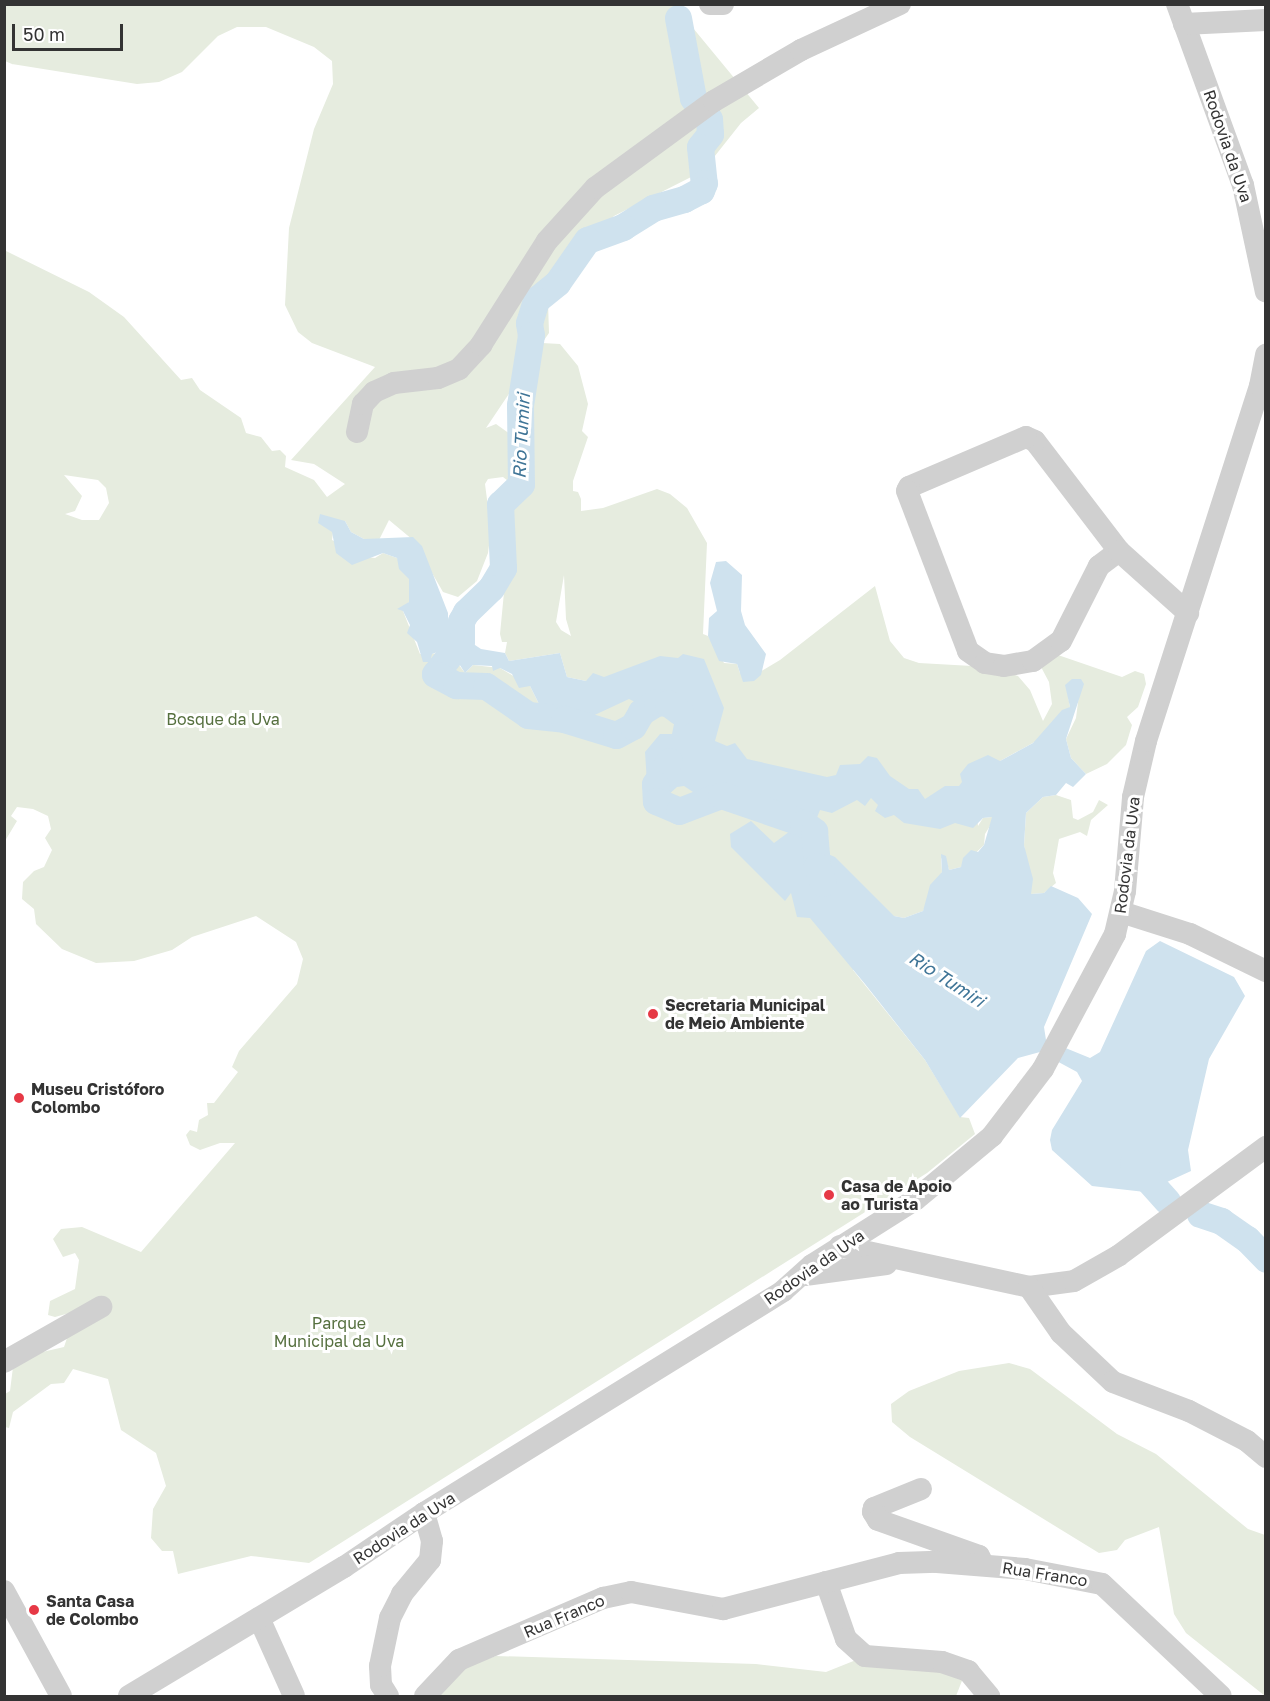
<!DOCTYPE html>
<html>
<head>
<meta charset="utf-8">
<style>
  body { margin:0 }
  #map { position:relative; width:1270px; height:1701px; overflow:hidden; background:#fff; font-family:"Golos Text",sans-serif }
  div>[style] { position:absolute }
  .green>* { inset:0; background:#e6ecdf }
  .water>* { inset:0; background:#cfe2ee }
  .river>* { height:27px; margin:-13.5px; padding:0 13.5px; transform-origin:13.5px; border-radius:13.5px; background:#cfe2ee }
  .minor>* { height:22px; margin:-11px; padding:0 11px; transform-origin:11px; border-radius:11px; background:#d0d0d0 }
  .dots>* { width:16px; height:16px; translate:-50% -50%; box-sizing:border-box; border:3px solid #fff; border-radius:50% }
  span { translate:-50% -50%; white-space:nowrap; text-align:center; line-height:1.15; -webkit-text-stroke:6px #fff; paint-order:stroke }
  .street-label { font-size:16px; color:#333 }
  .park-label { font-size:16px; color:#56703f }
  .poi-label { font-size:16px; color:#333; font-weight:700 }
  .left { translate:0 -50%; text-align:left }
  .water-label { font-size:18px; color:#3f7597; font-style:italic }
  .frame { position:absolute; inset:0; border:6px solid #333; pointer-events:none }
  .scale { position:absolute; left:12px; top:24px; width:111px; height:27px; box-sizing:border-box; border:3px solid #333; border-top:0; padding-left:8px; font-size:18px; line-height:21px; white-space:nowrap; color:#333; -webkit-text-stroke:4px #fff; paint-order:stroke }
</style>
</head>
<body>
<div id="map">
  <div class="green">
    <i style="clip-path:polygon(evenodd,5px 5px,674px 5px,759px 108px,741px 123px,703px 171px,614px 216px,558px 273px,548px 302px,549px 333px,542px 343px,560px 344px,578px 366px,588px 404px,582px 431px,588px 437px,573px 481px,573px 491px,578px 492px,581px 499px,581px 511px,603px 508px,657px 489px,670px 494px,687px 508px,707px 543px,703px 634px,708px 636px,724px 663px,737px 664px,740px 673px,758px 673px,780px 660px,875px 586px,890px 641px,904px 658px,919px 663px,990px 667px,1018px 676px,1030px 690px,1043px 721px,1052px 704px,1049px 682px,1041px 667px,1058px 655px,1122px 677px,1135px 671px,1144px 674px,1146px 684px,1138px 707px,1127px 717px,1132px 725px,1126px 745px,1107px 764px,1086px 774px,1071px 758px,1066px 739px,1076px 718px,1081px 679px,1073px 679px,1066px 685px,1070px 707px,1049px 734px,1000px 761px,973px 764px,978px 826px,983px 818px,992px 817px,993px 821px,985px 834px,984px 845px,961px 867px,949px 870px,946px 860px,941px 858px,942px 872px,923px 911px,904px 918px,894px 916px,853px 970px,925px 1060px,960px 1117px,969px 1118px,975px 1134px,927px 1173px,309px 1563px,251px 1556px,178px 1574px,173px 1551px,162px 1551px,151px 1538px,153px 1509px,166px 1486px,156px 1453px,121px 1430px,108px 1379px,73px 1369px,64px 1383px,51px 1384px,13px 1412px,9px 1428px,5px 1427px,5px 1394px,10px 1391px,13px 1367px,38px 1353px,64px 1347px,70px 1329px,73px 1312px,55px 1317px,48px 1315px,50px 1301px,75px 1289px,79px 1260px,75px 1253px,63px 1257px,53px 1239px,61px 1229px,82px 1227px,141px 1252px,235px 1143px,220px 1143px,200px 1150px,190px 1145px,186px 1135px,190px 1130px,197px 1132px,199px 1120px,208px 1115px,207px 1103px,214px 1103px,238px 1072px,232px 1067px,239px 1051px,297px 984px,303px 959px,296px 942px,256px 916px,192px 937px,172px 950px,134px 961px,96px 963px,62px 949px,36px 924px,34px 909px,22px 899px,23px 882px,34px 871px,44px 867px,52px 850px,45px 838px,51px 829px,48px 816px,33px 809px,17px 807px,11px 816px,17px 821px,5px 841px,4px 250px,89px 292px,124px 317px,181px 380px,192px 378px,200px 390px,241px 418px,246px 433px,261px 437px,272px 451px,280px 450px,286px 456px,285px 467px,314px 480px,327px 497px,345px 484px,314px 464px,291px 460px,375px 367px,312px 343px,298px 332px,285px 305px,289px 228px,314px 129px,333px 84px,332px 61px,314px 47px,266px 27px,237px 27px,218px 36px,182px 72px,159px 82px,137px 84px,12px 64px,5px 61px,5px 5px,527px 367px,522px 431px,514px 437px,496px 424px,486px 428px,527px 367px,5px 5px,64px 475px,98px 480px,106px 488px,109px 503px,99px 520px,82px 520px,65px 514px,75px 511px,82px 496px,64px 475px,5px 5px,503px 477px,513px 485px,502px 509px,508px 515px,504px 525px,508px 560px,502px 573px,505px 582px,500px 634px,502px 642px,507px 642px,505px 653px,509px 661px,560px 653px,567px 677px,586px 681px,604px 677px,617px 702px,586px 719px,581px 713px,572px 714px,570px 720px,559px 716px,538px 702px,530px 686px,500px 668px,473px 665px,465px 673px,450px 653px,420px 654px,403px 611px,409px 602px,409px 578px,397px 558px,383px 553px,375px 558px,365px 557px,332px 540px,333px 532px,345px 521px,351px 532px,364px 539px,379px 540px,389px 520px,413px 540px,443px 592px,458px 597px,477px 581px,488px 553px,491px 530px,485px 484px,488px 479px,503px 477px,5px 5px,564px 575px,566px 619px,571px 636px,561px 630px,556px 622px,564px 575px)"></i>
    <i style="clip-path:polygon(1056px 795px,1071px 800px,1073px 818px,1078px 820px,1093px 812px,1099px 800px,1108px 805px,1091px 820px,1087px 836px,1080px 832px,1059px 839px,1053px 873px,1056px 883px,1044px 893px,1031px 894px,1024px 845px,1026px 813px,1043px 797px)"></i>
    <i style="clip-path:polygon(1009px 1363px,1030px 1369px,1117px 1434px,1156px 1454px,1248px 1529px,1265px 1535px,1265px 1696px,1186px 1633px,1174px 1614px,1159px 1527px,1125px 1540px,1117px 1550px,1099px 1553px,910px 1437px,892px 1422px,891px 1404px,909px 1391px,959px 1371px)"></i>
    <i style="clip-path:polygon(871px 1654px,967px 1668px,956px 1696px,428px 1696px,450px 1672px,496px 1656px,756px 1664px,826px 1672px)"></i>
  </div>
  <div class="water">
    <i style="clip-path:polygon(320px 514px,345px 521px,351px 532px,364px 539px,413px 537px,422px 546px,448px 613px,448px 627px,481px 649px,505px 653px,509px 661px,560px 653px,567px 677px,586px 681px,593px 673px,604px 677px,660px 656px,678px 658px,683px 654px,704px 659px,724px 708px,715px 741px,727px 746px,735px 743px,747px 759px,827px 777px,836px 775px,840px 765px,860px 764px,868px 756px,877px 758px,890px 776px,909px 789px,918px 789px,925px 799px,945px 786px,959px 786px,962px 782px,960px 774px,968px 764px,988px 755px,1000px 761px,1033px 743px,1062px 710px,1070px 707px,1065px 685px,1072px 679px,1081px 679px,1084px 684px,1066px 739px,1071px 758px,1086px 774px,1073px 787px,1066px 783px,1056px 795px,1043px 797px,1026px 813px,1024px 845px,1033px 879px,1031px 894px,1044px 893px,1051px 886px,1078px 898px,1092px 914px,1044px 1027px,1046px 1040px,1090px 1058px,1100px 1052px,1146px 951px,1160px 941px,1234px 977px,1245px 996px,1209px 1059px,1188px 1150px,1191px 1171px,1145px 1192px,1092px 1186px,1052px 1150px,1050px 1140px,1052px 1130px,1082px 1081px,1077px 1072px,1040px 1052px,1018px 1058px,960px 1118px,925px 1060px,865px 984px,810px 918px,797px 917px,791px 893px,785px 901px,731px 847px,730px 834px,751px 821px,774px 843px,797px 826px,806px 829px,809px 846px,835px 857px,894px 916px,904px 918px,923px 911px,930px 885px,942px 872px,941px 854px,946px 856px,949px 870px,961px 867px,963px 858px,971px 850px,978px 852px,984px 845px,992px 817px,983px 818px,973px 828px,955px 823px,940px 829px,904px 823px,894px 815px,885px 818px,875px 811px,878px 805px,871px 798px,865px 806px,857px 800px,832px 813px,820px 810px,816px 820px,808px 822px,734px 788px,703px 805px,696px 805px,696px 794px,684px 786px,677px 787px,666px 797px,663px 792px,654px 792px,647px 782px,645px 752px,660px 734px,672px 734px,674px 724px,669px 713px,662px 708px,651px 710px,629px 699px,586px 719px,581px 713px,572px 714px,570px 720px,563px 722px,552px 711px,551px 716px,545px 716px,530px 686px,519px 688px,512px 674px,500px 668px,493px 671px,492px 666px,473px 665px,465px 673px,454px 656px,443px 650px,432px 654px,430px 662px,423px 662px,417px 642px,407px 633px,410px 625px,403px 611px,397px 609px,409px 602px,409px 579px,399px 569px,397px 558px,383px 553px,352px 565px,336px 553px,332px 532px,318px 523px)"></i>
    <i style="clip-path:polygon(726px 561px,742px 575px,741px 611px,745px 625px,766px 654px,761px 675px,754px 681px,743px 682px,737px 664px,719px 661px,708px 636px,709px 618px,717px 611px,710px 583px,716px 562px)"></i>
  </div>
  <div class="river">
    <i style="left:678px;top:18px;width:81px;rotate:79.4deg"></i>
    <i style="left:693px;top:98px;width:26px;rotate:53deg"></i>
    <i style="left:709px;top:119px;width:15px;rotate:86deg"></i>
    <i style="left:710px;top:134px;width:16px;rotate:128deg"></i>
    <i style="left:700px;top:147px;width:36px;rotate:84deg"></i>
    <i style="left:704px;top:183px;width:8px;rotate:113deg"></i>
    <i style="left:701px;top:190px;width:19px;rotate:152deg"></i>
    <i style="left:684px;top:199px;width:32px;rotate:164deg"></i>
    <i style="left:653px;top:208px;width:36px;rotate:148deg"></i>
    <i style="left:623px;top:227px;width:38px;rotate:160deg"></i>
    <i style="left:587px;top:240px;width:52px;rotate:124.9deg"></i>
    <i style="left:557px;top:283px;width:27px;rotate:141deg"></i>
    <i style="left:536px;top:300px;width:24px;rotate:107deg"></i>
    <i style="left:529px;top:323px;width:12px;rotate:81deg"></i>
    <i style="left:531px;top:335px;width:71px;rotate:98.9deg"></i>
    <i style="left:520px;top:405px;width:79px;rotate:89.3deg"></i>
    <i style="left:521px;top:484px;width:29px;rotate:136deg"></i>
    <i style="left:500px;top:504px;width:64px;rotate:87.3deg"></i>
    <i style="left:503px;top:568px;width:23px;rotate:121deg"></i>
    <i style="left:491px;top:588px;width:35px;rotate:136deg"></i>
    <i style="left:466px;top:612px;width:10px;rotate:119deg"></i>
    <i style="left:461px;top:621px;width:20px;rotate:90deg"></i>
    <i style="left:461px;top:641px;width:42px;rotate:128.2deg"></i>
    <i style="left:435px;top:674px;width:24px;rotate:28deg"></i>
    <i style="left:456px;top:685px;width:30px;rotate:2deg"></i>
    <i style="left:486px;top:686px;width:51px;rotate:34.6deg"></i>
    <i style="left:528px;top:715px;width:36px;rotate:6deg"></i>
    <i style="left:564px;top:719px;width:54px;rotate:17.1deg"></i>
    <i style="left:616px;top:735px;width:19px;rotate:-28deg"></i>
    <i style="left:633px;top:726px;width:16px;rotate:-60deg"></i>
    <i style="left:641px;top:712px;width:19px;rotate:-32deg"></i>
    <i style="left:657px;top:702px;width:11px;rotate:5deg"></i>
    <i style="left:668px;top:703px;width:15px;rotate:37deg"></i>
    <i style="left:669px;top:761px;width:27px;rotate:121deg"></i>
    <i style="left:655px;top:784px;width:17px;rotate:87deg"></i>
    <i style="left:656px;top:801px;width:25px;rotate:23deg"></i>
    <i style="left:679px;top:811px;width:45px;rotate:-20.9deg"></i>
    <i style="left:721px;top:795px;width:87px;rotate:18.9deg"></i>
    <i style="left:803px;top:823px;width:14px;rotate:36deg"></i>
    <i style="left:814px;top:831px;width:35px;rotate:85deg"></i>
    <i style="left:817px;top:866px;width:18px;rotate:71deg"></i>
    <i style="left:1133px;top:1163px;width:51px;rotate:48.2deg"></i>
    <i style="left:1200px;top:1214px;width:22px;rotate:18deg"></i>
    <i style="left:1221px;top:1221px;width:32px;rotate:35deg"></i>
    <i style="left:1247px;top:1239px;width:28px;rotate:46deg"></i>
  </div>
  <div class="minor">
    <i style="left:710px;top:4px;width:13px"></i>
    <i style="left:1177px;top:4px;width:193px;rotate:70deg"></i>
    <i style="left:1243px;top:185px;width:109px;rotate:77.9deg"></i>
    <i style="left:1184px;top:24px;width:82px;rotate:-2.8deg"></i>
    <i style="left:357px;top:432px;width:29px;rotate:-78deg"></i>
    <i style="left:363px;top:404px;width:16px;rotate:-47deg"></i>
    <i style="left:374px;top:392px;width:22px;rotate:-24deg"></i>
    <i style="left:394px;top:383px;width:44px;rotate:-6.5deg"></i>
    <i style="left:438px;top:378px;width:23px;rotate:-23deg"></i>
    <i style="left:459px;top:369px;width:33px;rotate:-47deg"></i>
    <i style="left:481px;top:345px;width:123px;rotate:-57.6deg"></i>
    <i style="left:547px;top:241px;width:72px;rotate:-47.8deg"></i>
    <i style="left:595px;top:188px;width:147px;rotate:-36.2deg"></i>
    <i style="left:714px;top:101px;width:101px;rotate:-30.4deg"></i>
    <i style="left:801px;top:50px;width:109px;rotate:-24.9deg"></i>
    <i style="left:1119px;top:551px;width:138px;rotate:-127.4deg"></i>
    <i style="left:1035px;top:441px;width:10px;rotate:-156deg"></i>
    <i style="left:1026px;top:437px;width:127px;rotate:156.9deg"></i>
    <i style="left:909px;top:487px;width:4px;rotate:117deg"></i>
    <i style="left:907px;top:491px;width:171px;rotate:69.1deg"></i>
    <i style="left:968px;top:651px;width:21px;rotate:35deg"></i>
    <i style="left:985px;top:663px;width:19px;rotate:9deg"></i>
    <i style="left:1004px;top:666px;width:29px;rotate:-10deg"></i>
    <i style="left:1033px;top:661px;width:34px;rotate:-36deg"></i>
    <i style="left:1061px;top:641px;width:84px;rotate:-63.1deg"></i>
    <i style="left:1099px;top:566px;width:25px;rotate:-37deg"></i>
    <i style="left:1119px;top:551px;width:93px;rotate:41.9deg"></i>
    <i style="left:1121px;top:912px;width:72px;rotate:17.7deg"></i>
    <i style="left:1190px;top:934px;width:85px;rotate:26deg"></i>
    <i style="left:840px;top:1246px;width:193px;rotate:12.2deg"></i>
    <i style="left:1029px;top:1287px;width:45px;rotate:-7.6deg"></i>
    <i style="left:1074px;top:1281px;width:51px;rotate:-29.6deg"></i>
    <i style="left:1118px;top:1256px;width:184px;rotate:-36.4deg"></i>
    <i style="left:805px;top:1275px;width:82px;rotate:-7.7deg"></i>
    <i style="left:1029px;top:1287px;width:56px;rotate:55.2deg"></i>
    <i style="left:1061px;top:1333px;width:71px;rotate:43.3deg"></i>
    <i style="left:1113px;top:1382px;width:81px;rotate:20.9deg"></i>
    <i style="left:1189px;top:1411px;width:65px;rotate:27.3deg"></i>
    <i style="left:1247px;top:1441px;width:25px;rotate:40deg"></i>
    <i style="left:4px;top:1362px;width:112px;rotate:-29.6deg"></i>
    <i style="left:921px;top:1489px;width:51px;rotate:158deg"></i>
    <i style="left:874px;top:1508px;width:4px;rotate:104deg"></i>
    <i style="left:873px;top:1512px;width:9px;rotate:58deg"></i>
    <i style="left:878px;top:1520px;width:107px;rotate:19.6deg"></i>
    <i style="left:979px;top:1556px;width:9px;rotate:63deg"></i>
    <i style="left:826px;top:1582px;width:60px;rotate:70.7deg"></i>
    <i style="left:846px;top:1639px;width:25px;rotate:42deg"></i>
    <i style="left:865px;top:1656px;width:77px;rotate:4.5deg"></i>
    <i style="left:942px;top:1662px;width:28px;rotate:19deg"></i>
    <i style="left:968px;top:1671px;width:33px;rotate:50deg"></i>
    <i style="left:4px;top:1591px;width:119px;rotate:61.5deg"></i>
    <i style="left:259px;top:1618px;width:85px;rotate:65.8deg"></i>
    <i style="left:129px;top:1696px;width:251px;rotate:-31deg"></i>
    <i style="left:344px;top:1567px;width:97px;rotate:-34deg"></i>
    <i style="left:424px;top:1513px;width:422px;rotate:-31.7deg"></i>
    <i style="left:783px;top:1291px;width:39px;rotate:-42deg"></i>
    <i style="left:812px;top:1265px;width:122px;rotate:-32.3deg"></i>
    <i style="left:915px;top:1200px;width:100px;rotate:-39.7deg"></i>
    <i style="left:992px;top:1136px;width:84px;rotate:-52.7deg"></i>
    <i style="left:1043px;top:1069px;width:153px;rotate:-61.9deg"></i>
    <i style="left:1115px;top:934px;width:44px;rotate:-76.9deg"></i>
    <i style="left:1125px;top:891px;width:94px;rotate:-85.1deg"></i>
    <i style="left:1133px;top:797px;width:57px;rotate:-76.9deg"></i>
    <i style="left:1146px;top:741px;width:373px;rotate:-72.2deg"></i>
    <i style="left:1260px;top:386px;width:32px;rotate:-79deg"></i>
    <i style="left:388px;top:1696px;width:13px;rotate:-122deg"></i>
    <i style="left:381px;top:1685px;width:19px;rotate:-93deg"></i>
    <i style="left:380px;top:1666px;width:49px;rotate:-78.2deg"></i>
    <i style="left:390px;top:1618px;width:27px;rotate:-63deg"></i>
    <i style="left:402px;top:1594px;width:44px;rotate:-50.5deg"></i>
    <i style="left:430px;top:1560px;width:19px;rotate:-84deg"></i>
    <i style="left:432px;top:1541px;width:29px;rotate:-106deg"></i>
    <i style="left:425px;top:1696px;width:50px;rotate:-46.6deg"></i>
    <i style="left:459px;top:1660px;width:157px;rotate:-23.3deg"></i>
    <i style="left:603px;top:1598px;width:29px;rotate:-12deg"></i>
    <i style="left:631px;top:1592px;width:94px;rotate:10.5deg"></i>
    <i style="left:723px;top:1609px;width:182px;rotate:-14.6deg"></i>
    <i style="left:899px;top:1563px;width:38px;rotate:-2deg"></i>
    <i style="left:937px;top:1562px;width:88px;rotate:4.5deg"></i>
    <i style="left:1025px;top:1569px;width:78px;rotate:11deg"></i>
    <i style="left:1102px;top:1584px;width:163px;rotate:43.3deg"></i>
  </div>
  <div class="dots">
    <i style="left:653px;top:1014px;background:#e63946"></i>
    <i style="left:19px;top:1098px;background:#e63946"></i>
    <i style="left:829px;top:1195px;background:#e63946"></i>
    <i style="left:34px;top:1610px;background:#e63946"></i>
  </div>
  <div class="street-label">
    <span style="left:1228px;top:146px;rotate:71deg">Rodovia da Uva</span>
    <span style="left:1127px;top:855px;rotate:-83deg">Rodovia da Uva</span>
    <span style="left:814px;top:1267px;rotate:-35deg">Rodovia da Uva</span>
    <span style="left:404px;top:1528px;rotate:-33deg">Rodovia da Uva</span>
    <span style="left:1045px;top:1574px;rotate:9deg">Rua Franco</span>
    <span style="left:564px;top:1616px;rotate:-23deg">Rua Franco</span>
  </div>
  <div class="park-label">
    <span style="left:223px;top:719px">Bosque da Uva</span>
    <span style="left:339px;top:1332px">Parque<br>Municipal da Uva</span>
  </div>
  <div class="poi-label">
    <span class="left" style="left:665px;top:1014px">Secretaria Municipal<br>de Meio Ambiente</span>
    <span class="left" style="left:31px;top:1098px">Museu Cristóforo<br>Colombo</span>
    <span class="left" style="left:841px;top:1195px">Casa de Apoio<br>ao Turista</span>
    <span class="left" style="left:46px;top:1610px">Santa Casa<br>de Colombo</span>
  </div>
  <div class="water-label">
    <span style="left:521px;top:436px;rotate:-87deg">Rio Tumiri</span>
    <span style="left:947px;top:979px;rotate:33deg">Rio Tumiri</span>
  </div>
  <div class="frame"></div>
  <div class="scale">50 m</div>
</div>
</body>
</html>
